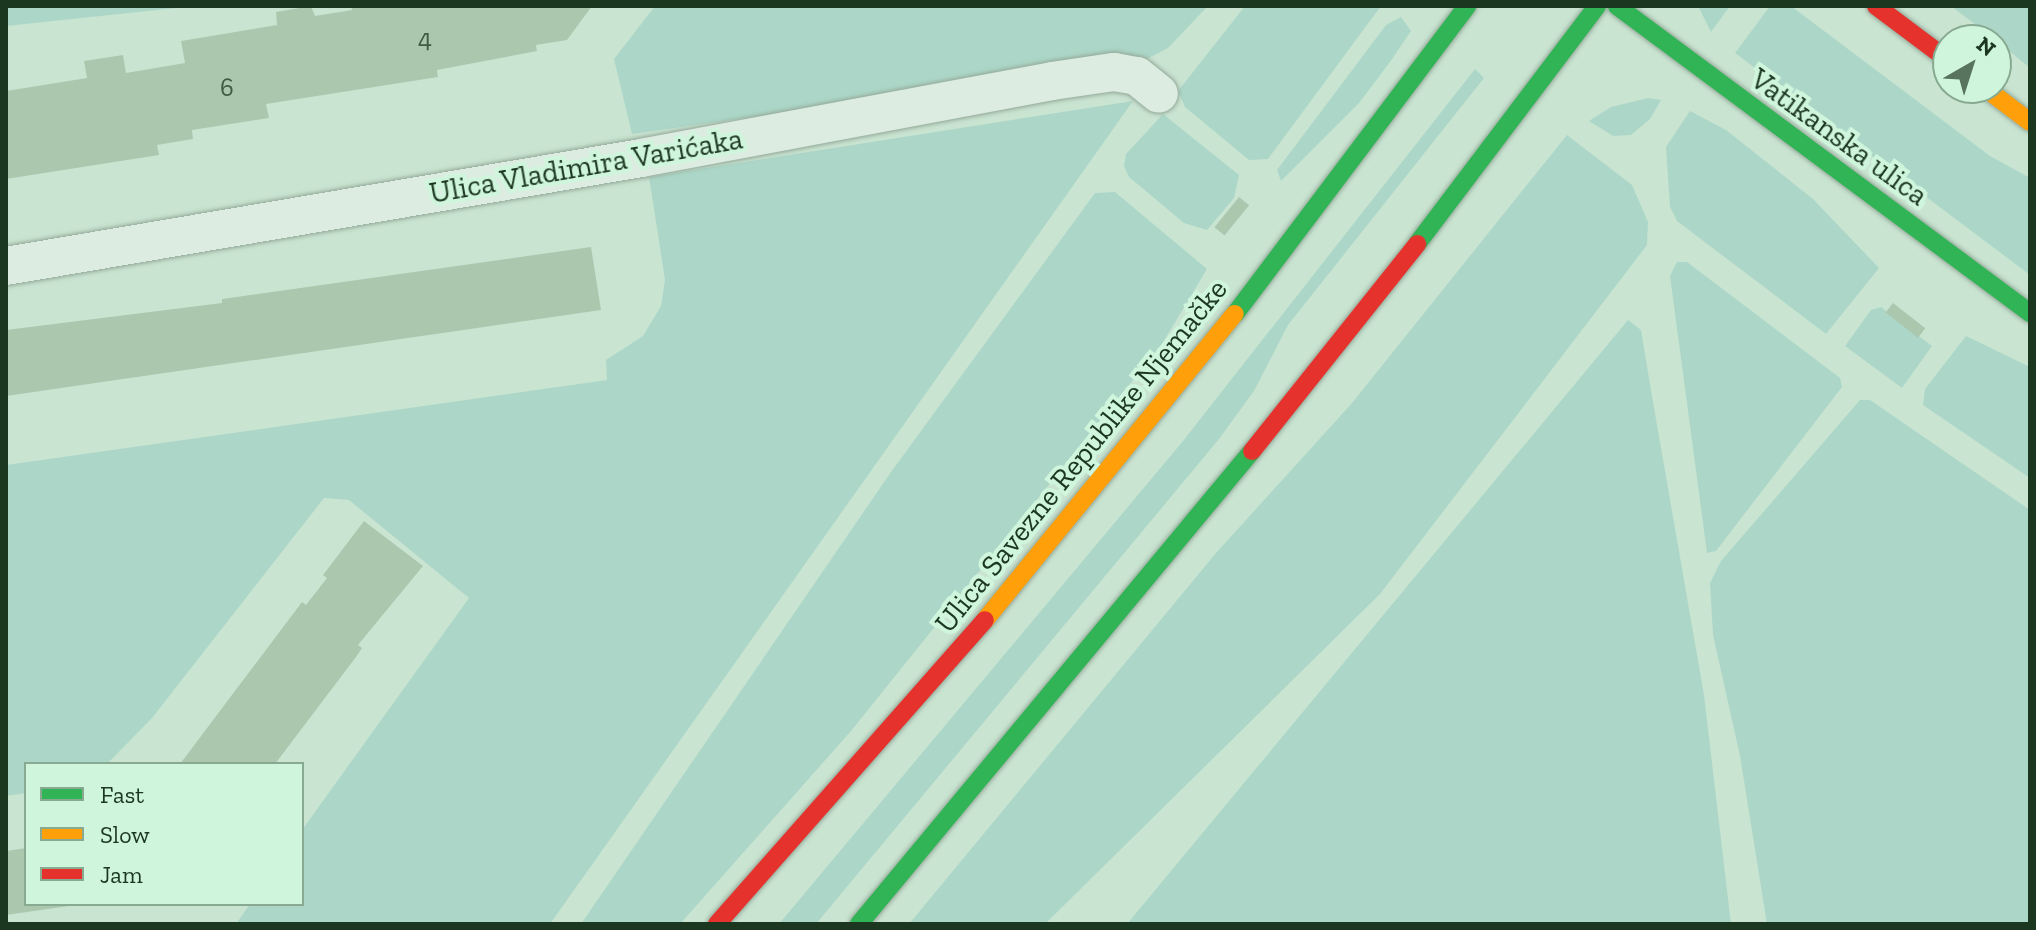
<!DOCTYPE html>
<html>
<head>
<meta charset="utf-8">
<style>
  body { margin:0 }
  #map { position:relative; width:2036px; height:930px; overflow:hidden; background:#cae4d2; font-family:"Zilla Slab",serif }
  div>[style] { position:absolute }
  .green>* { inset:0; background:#acd7c8 }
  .building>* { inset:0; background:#abc8af; transform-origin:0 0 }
  .roads { filter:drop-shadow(0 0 2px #94a999) drop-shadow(0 0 2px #94a999) }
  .street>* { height:38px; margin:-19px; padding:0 19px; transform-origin:19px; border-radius:19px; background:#dcece1 }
  .fast>* { height:18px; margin:-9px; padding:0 9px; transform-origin:9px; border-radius:9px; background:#30b455 }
  .slow>* { height:18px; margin:-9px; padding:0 9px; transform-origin:9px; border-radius:9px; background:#ff9f0a }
  .jam>* { height:18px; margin:-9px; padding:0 9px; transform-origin:9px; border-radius:9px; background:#e5322d }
  span { translate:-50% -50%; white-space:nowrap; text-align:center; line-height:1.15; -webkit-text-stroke:8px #cff6dd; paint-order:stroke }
  .number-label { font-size:26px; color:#405b43 }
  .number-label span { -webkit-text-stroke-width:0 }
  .street-label { font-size:30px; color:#1c371f }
  .frame { position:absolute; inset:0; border:8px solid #1c371f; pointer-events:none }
  .legend { position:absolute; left:24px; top:762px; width:280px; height:144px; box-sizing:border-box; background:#cff6dd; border:2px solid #87aa91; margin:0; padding:10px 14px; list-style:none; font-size:24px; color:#1c371f }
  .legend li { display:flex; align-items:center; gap:16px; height:40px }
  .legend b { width:40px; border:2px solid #87aa91 }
  .north { position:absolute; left:1932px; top:24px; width:80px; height:80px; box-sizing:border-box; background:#cff6dd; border:2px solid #87aa91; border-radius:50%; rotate:39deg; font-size:22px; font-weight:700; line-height:32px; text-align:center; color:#1c371f }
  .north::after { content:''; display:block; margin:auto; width:28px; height:36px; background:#59745e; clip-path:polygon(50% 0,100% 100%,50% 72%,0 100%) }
</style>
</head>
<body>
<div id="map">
  <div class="green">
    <i style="clip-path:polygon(6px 6px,195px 6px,6px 26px)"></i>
    <i style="clip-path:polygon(655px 6px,1208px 6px,1168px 48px,1143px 61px,632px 134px,614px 59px)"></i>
    <i style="clip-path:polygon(1245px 6px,1381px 6px,1268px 159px,1249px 160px,1185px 107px,1178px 91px)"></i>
    <i style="clip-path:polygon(1698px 6px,1730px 6px,1711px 32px)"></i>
    <i style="clip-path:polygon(1770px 6px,1791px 6px,1990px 156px,2030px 178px,2030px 275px,1735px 53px)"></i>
    <i style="clip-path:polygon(1951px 6px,2030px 6px,2030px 68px,1996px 40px)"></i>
    <i style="clip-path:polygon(1401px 17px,1411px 31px,1390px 62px,1359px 103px,1281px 181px,1277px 170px,1386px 25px)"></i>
    <i style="clip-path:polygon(1475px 69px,1484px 78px,1288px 325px,1254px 391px,1219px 439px,816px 924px,779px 924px,1183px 441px)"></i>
    <i style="clip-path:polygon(1648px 98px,1661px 100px,1650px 119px,1631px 135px,1613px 136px,1589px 121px,1611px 107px)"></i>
    <i style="clip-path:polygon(1133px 101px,550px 924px,236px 924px,250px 904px,302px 904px,302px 830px,469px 598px,349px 500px,324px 498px,152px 718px,107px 764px,26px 764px,26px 793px,6px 796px,6px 465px,607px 380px,606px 360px,643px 336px,661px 306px,665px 280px,649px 177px)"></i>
    <i style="clip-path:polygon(1690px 111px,1726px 130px,1813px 199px,1879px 268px,1826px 334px,1677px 221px,1670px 207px,1666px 147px)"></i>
    <i style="clip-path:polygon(1163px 114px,1239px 175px,1234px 198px,1207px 230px,1184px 223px,1129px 177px,1124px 166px,1126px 154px)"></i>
    <i style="clip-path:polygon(1567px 135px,1632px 185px,1648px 222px,1647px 245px,1380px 594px,1045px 924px,909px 924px,1216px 553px,1352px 403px)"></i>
    <i style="clip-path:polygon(1115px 192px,1207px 269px,1162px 344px,851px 731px,680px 924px,581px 924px,891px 472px,1095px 193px)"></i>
    <i style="clip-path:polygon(1677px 262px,1687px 262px,1840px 378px,1842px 387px,1716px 551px,1707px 553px,1670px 276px)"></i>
    <i style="clip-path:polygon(1881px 307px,1932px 346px,1902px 388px,1845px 346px,1871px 310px)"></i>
    <i style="clip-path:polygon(1628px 320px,1641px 330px,1652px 396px,1704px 695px,1731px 924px,1127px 924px)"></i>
    <i style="clip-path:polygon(1966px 336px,2030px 367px,2030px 478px,1923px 405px,1925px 389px)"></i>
    <i style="clip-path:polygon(1860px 400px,1870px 400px,2030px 510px,2030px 924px,1767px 924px,1740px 756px,1713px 635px,1710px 583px,1721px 561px)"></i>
  </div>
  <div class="building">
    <i style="clip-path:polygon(311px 6px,315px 16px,352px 10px,351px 6px,592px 6px,567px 40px,536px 45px,537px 51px,437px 70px,438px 77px,266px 104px,269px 118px,192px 130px,193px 139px,157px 145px,159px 155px,6px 179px,6px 91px,87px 78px,84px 61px,123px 55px,126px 73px,185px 63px,181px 41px,277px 25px,276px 12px)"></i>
    <i style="left:1239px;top:197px;width:13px;height:39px;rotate:39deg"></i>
    <i style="clip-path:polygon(591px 247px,601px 310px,6px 396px,6px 330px,222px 303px,222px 299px)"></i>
    <i style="left:1893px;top:303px;width:41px;height:12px;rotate:38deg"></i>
    <i style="clip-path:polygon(364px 521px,423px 566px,358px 645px,362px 648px,356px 657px,275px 764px,180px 764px,302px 602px,306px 605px,327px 578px,323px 575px)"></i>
    <i style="clip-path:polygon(26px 848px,26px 904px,69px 906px,6px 915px,6px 851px)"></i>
  </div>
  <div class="roads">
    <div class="street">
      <i style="left:6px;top:266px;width:644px;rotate:-9.65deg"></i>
      <i style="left:641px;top:158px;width:418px;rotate:-10.6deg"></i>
      <i style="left:1052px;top:81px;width:63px;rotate:-8.3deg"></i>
      <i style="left:1114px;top:72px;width:23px;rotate:10deg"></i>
      <i style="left:1137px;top:76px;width:28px;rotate:39deg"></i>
    </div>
    <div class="fast">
      <i style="left:1617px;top:6px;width:515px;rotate:36.62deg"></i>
      <i style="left:1417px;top:244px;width:298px;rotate:-52.9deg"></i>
      <i style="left:1235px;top:314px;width:386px;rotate:-53deg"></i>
      <i style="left:859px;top:924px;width:615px;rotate:-50.28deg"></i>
    </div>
    <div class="slow">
      <i style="left:1985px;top:88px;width:56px;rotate:37.1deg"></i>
      <i style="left:985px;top:620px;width:395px;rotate:-50.8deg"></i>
    </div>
    <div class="jam">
      <i style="left:1876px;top:6px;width:90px;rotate:36.9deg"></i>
      <i style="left:1252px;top:451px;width:265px;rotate:-51.4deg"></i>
      <i style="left:717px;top:924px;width:405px;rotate:-48.6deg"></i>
    </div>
  </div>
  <div class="number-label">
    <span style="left:425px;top:39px">4</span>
    <span style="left:227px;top:88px">6</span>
  </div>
  <div class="street-label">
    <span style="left:1839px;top:137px;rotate:36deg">Vatikanska ulica</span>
    <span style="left:586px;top:166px;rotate:-10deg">Ulica Vladimira Varićaka</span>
    <span style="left:1081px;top:456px;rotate:-51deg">Ulica Savezne Republike Njemačke</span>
  </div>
  <div class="frame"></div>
  <ul class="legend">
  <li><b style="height:10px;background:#30b455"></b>Fast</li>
  <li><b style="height:10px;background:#ff9f0a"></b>Slow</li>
  <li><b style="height:10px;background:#e5322d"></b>Jam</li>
  </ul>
  <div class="north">N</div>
</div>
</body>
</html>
